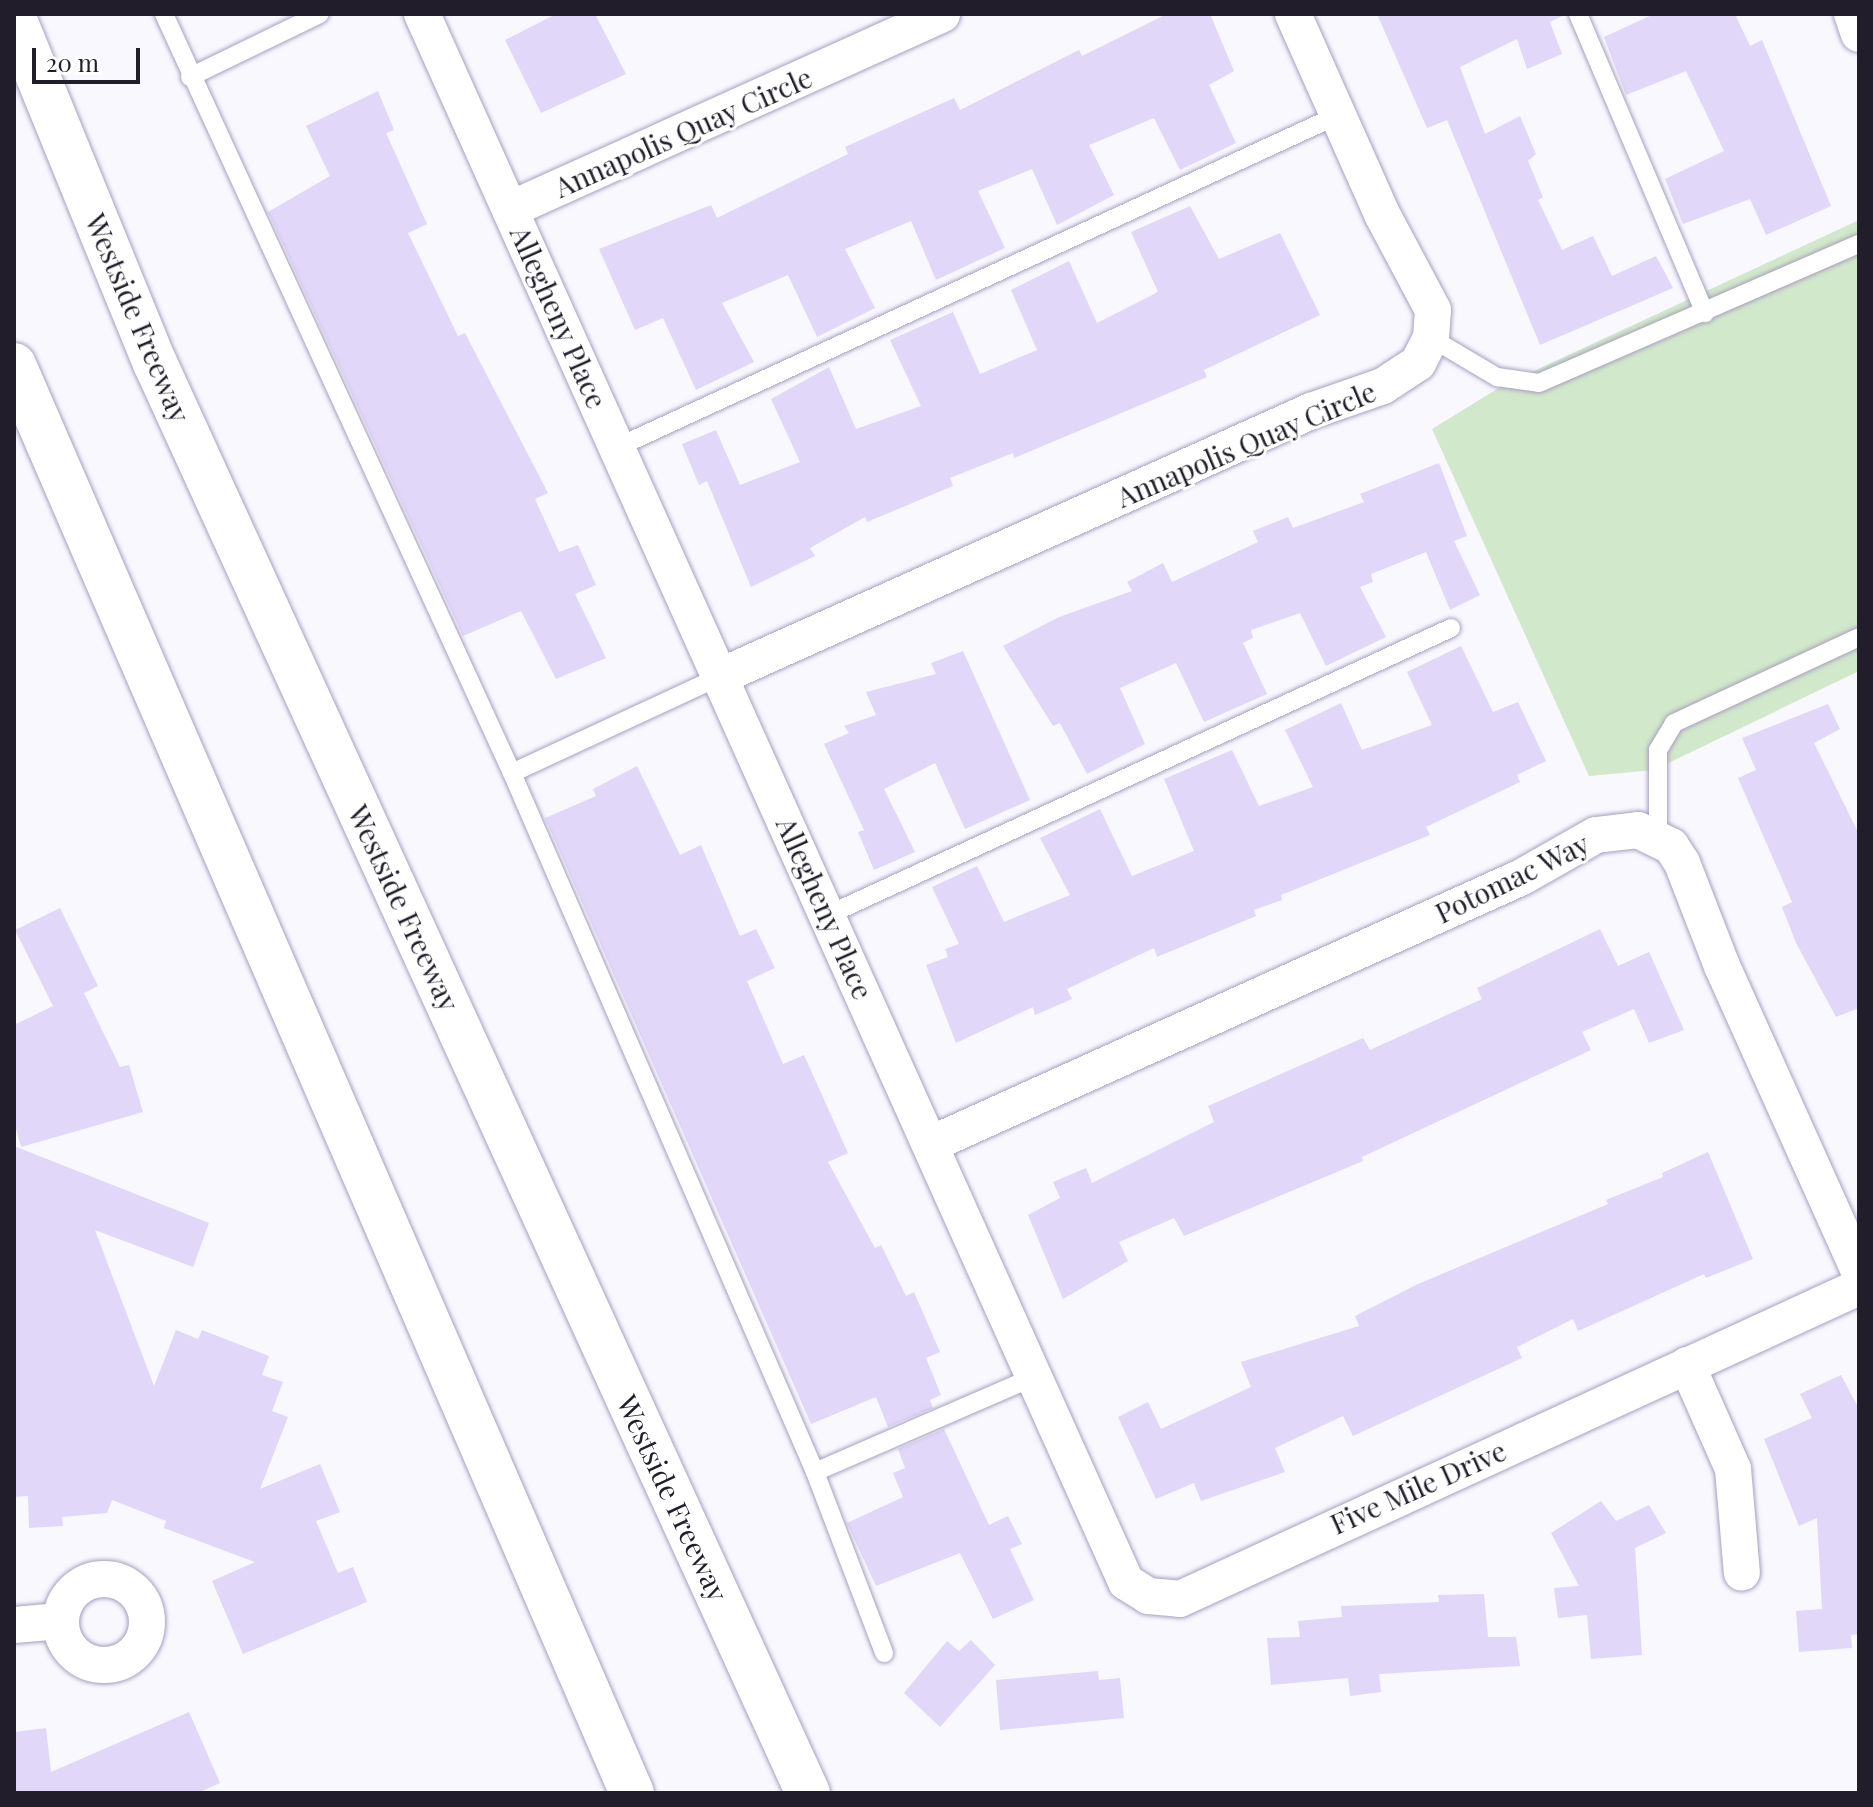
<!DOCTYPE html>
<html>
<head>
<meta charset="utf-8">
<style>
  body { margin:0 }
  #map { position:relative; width:1873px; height:1807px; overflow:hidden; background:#f9f8ff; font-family:"Playfair Display",serif }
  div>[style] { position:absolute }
  .green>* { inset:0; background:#d2e8ca }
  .building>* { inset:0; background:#e0d7f9 }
  .roads { filter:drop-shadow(0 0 2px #a89fc0) drop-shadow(0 0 2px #a89fc0) }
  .service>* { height:18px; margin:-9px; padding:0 9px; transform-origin:9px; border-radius:9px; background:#fff }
  .minor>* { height:36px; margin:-18px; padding:0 18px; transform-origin:18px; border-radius:18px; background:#fff }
  .minor>.ring { margin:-18px; padding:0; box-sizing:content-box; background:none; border:36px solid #fff; border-radius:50% }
  .motorway>* { height:44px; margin:-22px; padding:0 22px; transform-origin:22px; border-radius:22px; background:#fff }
  span { translate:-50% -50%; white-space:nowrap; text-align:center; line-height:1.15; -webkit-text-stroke:6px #fff; paint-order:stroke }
  .street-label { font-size:28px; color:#211d2a }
  .frame { position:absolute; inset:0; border:16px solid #211d2a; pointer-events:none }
  .scale { position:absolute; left:32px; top:48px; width:108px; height:36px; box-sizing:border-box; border:4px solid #211d2a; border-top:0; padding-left:10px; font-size:24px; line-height:28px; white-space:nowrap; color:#211d2a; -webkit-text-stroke:6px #fff; paint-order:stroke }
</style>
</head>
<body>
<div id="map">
  <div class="green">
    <i style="clip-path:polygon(1859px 220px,1859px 671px,1654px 770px,1589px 776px,1432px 429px,1502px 386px)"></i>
  </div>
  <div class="building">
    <i style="clip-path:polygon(556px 14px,595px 14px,626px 74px,541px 113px,505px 40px)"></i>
    <i style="clip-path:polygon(1167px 14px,1210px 14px,1234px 71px,1209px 85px,1236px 143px,1180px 170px,1154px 118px,1089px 145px,1114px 195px,1057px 225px,1032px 169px,978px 191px,1005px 248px,936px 280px,911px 221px,845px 249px,875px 308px,817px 337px,788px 275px,722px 303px,754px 362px,696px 390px,663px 318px,635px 330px,599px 249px,711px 205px,717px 218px,848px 154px,845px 147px,954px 98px,960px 110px,1079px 50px,1082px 56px)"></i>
    <i style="clip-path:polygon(1377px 14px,1566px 14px,1550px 22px,1562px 54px,1527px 69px,1517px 39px,1460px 67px,1485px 134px,1520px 116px,1536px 154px,1528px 161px,1543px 197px,1538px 200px,1562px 250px,1593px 236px,1612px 276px,1656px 256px,1673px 288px,1540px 345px,1447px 120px,1427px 128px)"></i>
    <i style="clip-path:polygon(1654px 14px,1735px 14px,1750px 46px,1762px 40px,1831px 206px,1766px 235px,1750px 199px,1683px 224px,1665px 179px,1724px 151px,1686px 71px,1626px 95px,1604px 37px)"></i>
    <i style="clip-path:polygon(378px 91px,394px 130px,386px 133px,427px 224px,408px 233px,458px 336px,465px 333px,548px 493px,535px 499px,559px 552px,578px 545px,596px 585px,575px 594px,606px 658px,556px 679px,521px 611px,463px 636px,268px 212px,330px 176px,306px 126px)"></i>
    <i style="clip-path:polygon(1190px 206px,1219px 259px,1280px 233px,1320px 315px,1204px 370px,1207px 377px,1014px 458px,1013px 453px,950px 478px,953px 486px,867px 522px,865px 517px,810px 548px,815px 556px,751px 587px,707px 481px,699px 485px,682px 444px,716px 430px,740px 485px,800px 462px,771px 399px,829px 367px,856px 429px,921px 406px,890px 340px,953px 312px,980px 374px,1037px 350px,1011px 290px,1069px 261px,1097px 323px,1158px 292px,1131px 232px)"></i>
    <i style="clip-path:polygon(1439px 463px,1467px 536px,1454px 541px,1480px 595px,1450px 610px,1426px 552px,1371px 574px,1373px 582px,1360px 587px,1386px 637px,1326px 666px,1300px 613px,1251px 630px,1253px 638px,1243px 643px,1267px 694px,1204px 722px,1176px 663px,1120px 688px,1145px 744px,1087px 774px,1060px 723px,1053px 726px,1003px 646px,1059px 617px,1132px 591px,1127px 582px,1163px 563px,1172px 582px,1258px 542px,1253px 531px,1288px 517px,1293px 528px,1364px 502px,1360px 494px)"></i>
    <i style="clip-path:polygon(1461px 646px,1493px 712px,1518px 702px,1546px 761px,1517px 775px,1520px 782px,1426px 827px,1430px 835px,1281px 895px,1282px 900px,1254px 910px,1256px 916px,1157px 957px,1154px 948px,1067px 989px,1072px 999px,1035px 1015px,1033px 1007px,956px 1043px,926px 965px,948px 957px,945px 949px,959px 944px,932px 887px,977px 866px,1004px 922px,1070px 895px,1040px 838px,1100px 809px,1132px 876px,1194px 851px,1164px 779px,1232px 750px,1259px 806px,1313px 787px,1285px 730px,1341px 703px,1362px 750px,1432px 725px,1407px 672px)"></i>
    <i style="clip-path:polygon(963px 651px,1030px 800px,965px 829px,935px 763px,884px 789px,915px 852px,874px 870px,858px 832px,864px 830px,824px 744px,849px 733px,844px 726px,876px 715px,866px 692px,936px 674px,931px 663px)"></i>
    <i style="clip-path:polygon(1828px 704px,1840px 729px,1814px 743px,1859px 834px,1859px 1008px,1836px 1017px,1796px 943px,1782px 907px,1792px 902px,1738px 778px,1756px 770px,1742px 738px)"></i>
    <i style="clip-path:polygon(637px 766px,680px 855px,701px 845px,740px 936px,756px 929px,775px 968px,747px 981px,783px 1064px,804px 1055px,848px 1153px,828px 1162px,875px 1248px,881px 1245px,906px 1296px,914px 1292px,940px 1352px,926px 1358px,941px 1395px,930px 1400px,933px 1408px,888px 1427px,876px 1397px,811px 1424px,545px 818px,596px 796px,593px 789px)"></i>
    <i style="clip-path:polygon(60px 908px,98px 986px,84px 993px,120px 1067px,129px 1065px,143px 1112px,21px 1147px,14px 1121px,14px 1025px,53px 1006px,15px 930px)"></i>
    <i style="clip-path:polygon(1600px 929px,1618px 966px,1649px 952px,1684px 1030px,1649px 1043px,1634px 1009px,1582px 1032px,1591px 1050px,1362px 1157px,1363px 1161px,1184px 1236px,1174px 1218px,1119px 1242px,1128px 1261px,1063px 1299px,1028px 1215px,1060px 1198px,1053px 1182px,1086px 1168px,1092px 1183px,1214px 1122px,1208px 1106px,1363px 1038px,1370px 1050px,1482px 999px,1477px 988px)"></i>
    <i style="clip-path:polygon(14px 1146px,209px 1223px,193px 1267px,95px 1230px,154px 1386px,176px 1330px,198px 1339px,202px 1330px,269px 1356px,262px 1375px,283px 1382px,272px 1411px,288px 1417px,260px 1489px,320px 1464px,340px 1512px,316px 1521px,338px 1573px,353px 1567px,367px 1602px,243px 1654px,212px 1581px,255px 1562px,164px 1528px,166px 1521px,112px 1500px,107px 1513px,62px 1517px,63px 1526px,29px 1528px,28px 1496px,14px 1497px)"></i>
    <i style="clip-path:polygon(1708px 1152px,1753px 1259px,1706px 1278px,1704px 1274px,1578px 1331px,1573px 1319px,1517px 1347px,1522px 1358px,1353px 1436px,1343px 1416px,1275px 1448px,1285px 1472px,1201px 1501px,1194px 1483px,1156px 1499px,1118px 1417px,1148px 1402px,1161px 1429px,1251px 1387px,1241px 1362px,1359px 1326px,1355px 1316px,1418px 1284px,1608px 1204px,1606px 1200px,1663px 1177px,1662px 1173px)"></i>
    <i style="clip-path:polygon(1841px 1375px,1859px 1409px,1859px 1634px,1851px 1635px,1852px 1648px,1799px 1652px,1796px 1611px,1822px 1609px,1817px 1518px,1799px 1526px,1764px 1439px,1812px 1418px,1800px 1394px)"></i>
    <i style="clip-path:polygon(944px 1429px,989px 1525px,1008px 1516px,1022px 1544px,1010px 1549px,1034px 1600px,993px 1619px,960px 1553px,876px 1586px,847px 1523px,903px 1497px,893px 1473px,905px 1468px,898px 1449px)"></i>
    <i style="clip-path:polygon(1601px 1501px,1616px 1521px,1649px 1505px,1666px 1533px,1635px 1548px,1642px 1655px,1591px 1659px,1587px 1615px,1558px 1618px,1554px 1588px,1579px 1586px,1551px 1533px)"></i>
    <i style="clip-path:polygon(1484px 1594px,1488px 1637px,1516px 1637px,1520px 1666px,1379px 1674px,1381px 1692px,1350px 1696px,1348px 1678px,1271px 1685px,1267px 1638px,1300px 1637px,1298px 1621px,1342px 1617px,1341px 1606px,1439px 1602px,1438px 1595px)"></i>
    <i style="clip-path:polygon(971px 1640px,995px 1665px,940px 1727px,904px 1693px,947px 1641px,959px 1651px)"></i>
    <i style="clip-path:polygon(1098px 1671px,1099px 1680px,1120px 1678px,1124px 1718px,1000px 1730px,996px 1680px)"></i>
    <i style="clip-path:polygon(189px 1712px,220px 1783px,198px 1793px,14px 1793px,14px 1732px,46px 1728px,51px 1772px)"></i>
  </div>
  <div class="roads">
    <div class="service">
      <i style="left:164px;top:14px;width:835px;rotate:65.37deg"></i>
      <i style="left:512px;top:773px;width:762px;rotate:66.56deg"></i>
      <i style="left:815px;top:1472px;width:194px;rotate:69.1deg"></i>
      <i style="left:1578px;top:14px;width:325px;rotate:67deg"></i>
      <i style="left:190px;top:77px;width:144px;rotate:-25.9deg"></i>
      <i style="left:1431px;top:338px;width:77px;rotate:30.6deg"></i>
      <i style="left:1497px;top:377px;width:42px;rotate:8.1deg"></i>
      <i style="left:1539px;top:383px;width:349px;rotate:-23.5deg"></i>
      <i style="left:618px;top:447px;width:793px;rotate:-24.75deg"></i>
      <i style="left:512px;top:773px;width:230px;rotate:-24.9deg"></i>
      <i style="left:1658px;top:837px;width:87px;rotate:-90deg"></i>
      <i style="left:1658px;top:750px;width:31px;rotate:-59deg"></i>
      <i style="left:1674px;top:723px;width:204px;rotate:-24.9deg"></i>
      <i style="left:828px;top:915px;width:686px;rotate:-24.73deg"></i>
      <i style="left:815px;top:1472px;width:241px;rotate:-23.5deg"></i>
    </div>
    <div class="minor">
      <i style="left:422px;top:14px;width:1719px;rotate:65.82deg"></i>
      <i style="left:1126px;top:1582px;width:26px;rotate:32deg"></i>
      <i style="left:1148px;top:1596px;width:32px;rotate:5deg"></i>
      <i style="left:1180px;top:1599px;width:747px;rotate:-24.68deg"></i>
      <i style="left:1852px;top:14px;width:21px;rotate:71deg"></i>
      <i style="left:511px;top:209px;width:473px;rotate:-24.3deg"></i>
      <i style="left:721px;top:676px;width:647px;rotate:-24.19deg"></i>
      <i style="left:1311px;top:411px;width:76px;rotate:-19.1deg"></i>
      <i style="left:1383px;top:386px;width:42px;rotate:-33.3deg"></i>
      <i style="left:1418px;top:363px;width:28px;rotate:-63deg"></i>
      <i style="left:1431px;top:338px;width:28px;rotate:-86deg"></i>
      <i style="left:1433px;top:310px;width:109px;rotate:-118deg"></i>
      <i style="left:1382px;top:214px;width:219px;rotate:-114deg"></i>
      <i style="left:931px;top:1144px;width:649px;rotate:-24.31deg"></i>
      <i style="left:1522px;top:877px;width:85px;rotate:-29.6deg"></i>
      <i style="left:1596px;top:835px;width:42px;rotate:-6.8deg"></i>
      <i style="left:1638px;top:830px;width:37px;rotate:26deg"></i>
      <i style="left:1671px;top:846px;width:20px;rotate:57deg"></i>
      <i style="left:1682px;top:863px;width:110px;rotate:68.8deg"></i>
      <i style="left:1722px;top:966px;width:334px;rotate:65.8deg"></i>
      <i style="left:1687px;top:1365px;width:114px;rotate:66.1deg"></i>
      <i style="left:1733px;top:1469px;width:104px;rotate:85.1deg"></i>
      <i class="ring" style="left:61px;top:1579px;width:50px;height:50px"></i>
      <i style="left:14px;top:1625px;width:47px;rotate:-4.9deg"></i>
    </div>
    <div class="motorway">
      <i style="left:14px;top:18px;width:373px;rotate:67.8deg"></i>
      <i style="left:155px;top:363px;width:1572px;rotate:65.46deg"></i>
      <i style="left:14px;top:365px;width:1556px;rotate:66.6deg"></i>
    </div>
  </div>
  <div class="street-label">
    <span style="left:683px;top:132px;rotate:-24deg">Annapolis Quay Circle</span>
    <span style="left:559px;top:317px;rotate:66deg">Allegheny Place</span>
    <span style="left:138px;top:318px;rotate:67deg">Westside Freeway</span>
    <span style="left:1246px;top:444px;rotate:-23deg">Annapolis Quay Circle</span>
    <span style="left:1512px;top:878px;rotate:-26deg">Potomac Way</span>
    <span style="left:404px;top:908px;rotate:65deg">Westside Freeway</span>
    <span style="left:825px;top:908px;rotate:66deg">Allegheny Place</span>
    <span style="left:1418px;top:1487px;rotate:-24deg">Five Mile Drive</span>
    <span style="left:673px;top:1498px;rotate:65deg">Westside Freeway</span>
  </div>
  <div class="frame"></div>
  <div class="scale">20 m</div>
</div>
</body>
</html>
